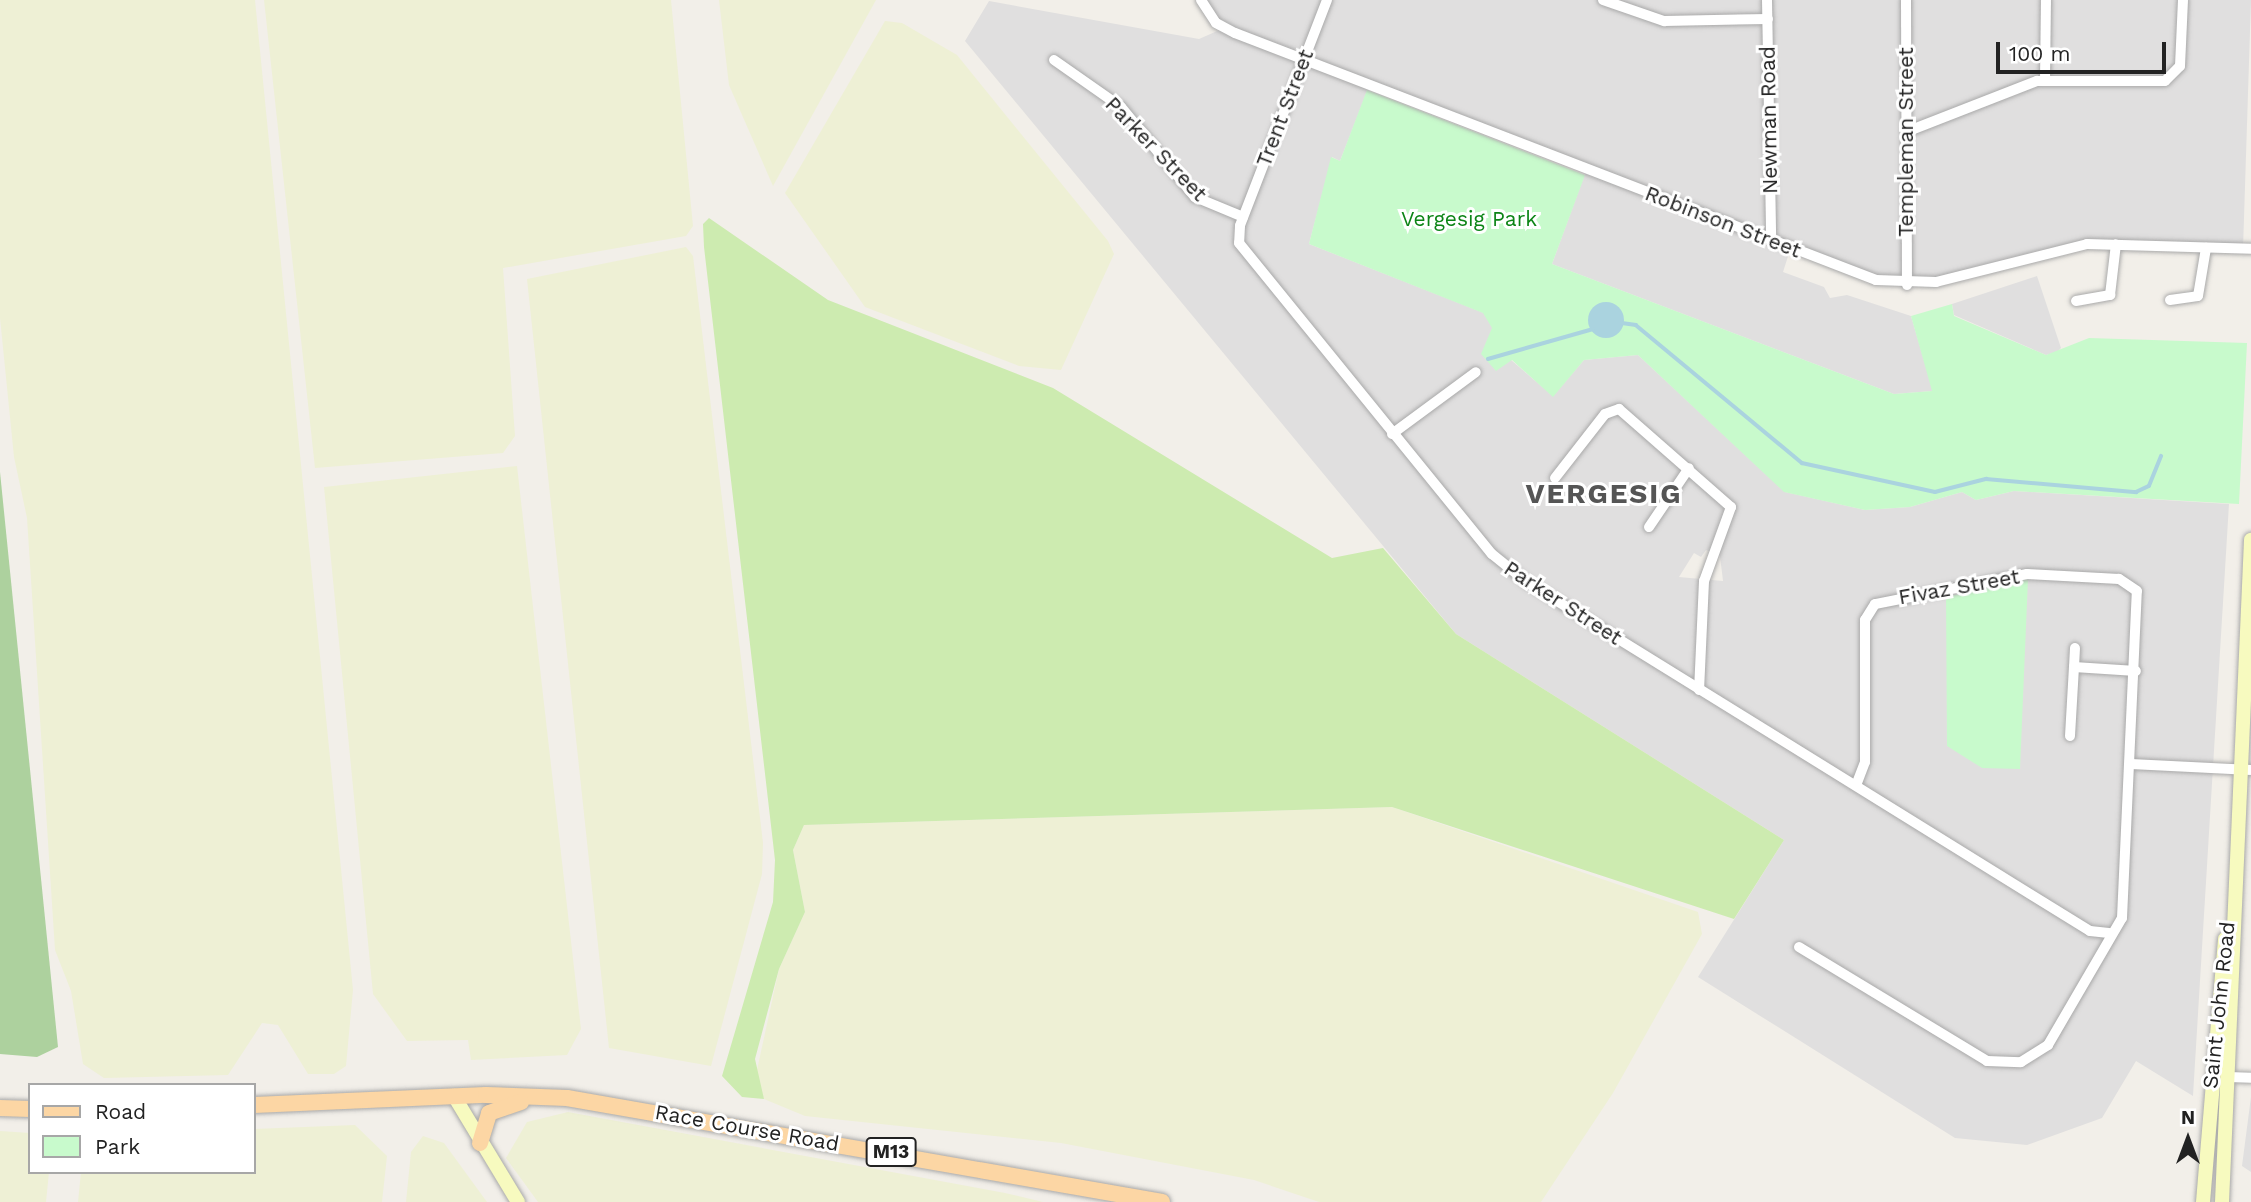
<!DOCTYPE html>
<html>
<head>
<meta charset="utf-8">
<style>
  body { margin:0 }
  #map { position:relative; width:2251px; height:1202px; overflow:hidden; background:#f2efe9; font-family:"Work Sans",sans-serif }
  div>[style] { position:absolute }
  .residential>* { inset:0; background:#e0dfdf }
  .farmland>* { inset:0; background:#eef0d5 }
  .grass>* { inset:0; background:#cdebb0 }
  .forest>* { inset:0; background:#add19e }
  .park>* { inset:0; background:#c8facc }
  .water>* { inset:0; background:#aad3df }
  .round { border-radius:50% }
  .stream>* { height:3.5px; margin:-1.75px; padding:0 1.75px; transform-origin:1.75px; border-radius:1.75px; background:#aad3df }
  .roads { filter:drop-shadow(0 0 2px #a9a9a9) drop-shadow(0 0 2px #a9a9a9) }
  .street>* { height:10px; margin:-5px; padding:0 5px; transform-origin:5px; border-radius:5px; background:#fff }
  .secondary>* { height:14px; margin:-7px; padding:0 7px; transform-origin:7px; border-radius:7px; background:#f7fabf }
  .primary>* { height:16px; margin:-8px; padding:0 8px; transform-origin:8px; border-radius:8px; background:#fcd6a4 }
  span { translate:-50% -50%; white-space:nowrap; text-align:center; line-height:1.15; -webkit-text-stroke:6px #fff; paint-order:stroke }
  .shield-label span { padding:2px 5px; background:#fff; border:2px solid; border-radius:5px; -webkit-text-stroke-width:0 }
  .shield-label { font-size:19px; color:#222; font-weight:700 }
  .street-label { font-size:21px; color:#222 }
  .park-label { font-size:21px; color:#0c8416 }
  .district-label { font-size:28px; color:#555; font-weight:700; letter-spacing:2px }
  .legend { position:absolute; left:28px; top:1083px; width:228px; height:91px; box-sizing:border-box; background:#fff; border:2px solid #a7a7a7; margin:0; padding:9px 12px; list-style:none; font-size:21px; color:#222 }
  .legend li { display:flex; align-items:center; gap:14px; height:35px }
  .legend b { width:35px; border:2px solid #a7a7a7 }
  .north { position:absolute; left:2153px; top:1104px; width:70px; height:70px; -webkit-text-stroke:5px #fff; paint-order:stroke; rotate:0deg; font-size:19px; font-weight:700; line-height:28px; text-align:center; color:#222 }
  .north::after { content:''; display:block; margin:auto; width:24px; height:32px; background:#222; clip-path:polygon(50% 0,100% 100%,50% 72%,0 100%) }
  .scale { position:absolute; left:1996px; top:42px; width:170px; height:32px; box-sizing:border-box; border:4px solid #222; border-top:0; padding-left:9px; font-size:21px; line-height:24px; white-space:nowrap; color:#222; -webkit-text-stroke:5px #fff; paint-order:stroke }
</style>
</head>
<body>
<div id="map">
  <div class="residential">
    <i style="clip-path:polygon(evenodd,1202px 0,2251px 0,2243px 249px,2093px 243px,1906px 284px,1791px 247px,1783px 272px,1824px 287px,1830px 298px,1847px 295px,1911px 316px,1933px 391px,1894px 394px,1552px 264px,1587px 168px,1370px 84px,1340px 161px,1332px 157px,1309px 244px,1484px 313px,1511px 360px,1553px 396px,1584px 360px,1638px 355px,1785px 492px,1865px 510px,1910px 507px,1962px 492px,1976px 500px,2014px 491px,2229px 504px,2193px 1096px,2136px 1061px,2102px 1118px,2027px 1145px,1955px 1138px,1698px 977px,1784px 840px,1456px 634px,965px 41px,989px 1px,1199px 39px,1224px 28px,1202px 0,1706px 550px,1720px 556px,1723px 581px,1679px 577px,1694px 553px,1701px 557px,1706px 550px)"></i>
    <i style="clip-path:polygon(2037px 276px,2061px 348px,2057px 352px,2046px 355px,1954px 315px,1952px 304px)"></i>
    <i style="clip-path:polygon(2251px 1097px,2251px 1172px,2242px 1166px)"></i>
  </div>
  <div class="farmland">
    <i style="clip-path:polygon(0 0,255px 0,353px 990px,346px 1066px,334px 1074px,308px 1074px,278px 1025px,262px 1023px,228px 1075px,104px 1078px,83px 1064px,71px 991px,55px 950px,27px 518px,14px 457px,0 318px)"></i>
    <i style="clip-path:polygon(264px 0,671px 0,693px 226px,686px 236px,503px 268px,515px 436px,503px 453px,315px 468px)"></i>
    <i style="clip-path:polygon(719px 0,876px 0,773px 186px,729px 85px)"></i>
    <i style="clip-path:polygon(885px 21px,902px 23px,957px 55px,1108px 241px,1114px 254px,1061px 370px,1019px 366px,865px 307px,785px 193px)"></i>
    <i style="clip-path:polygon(686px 247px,693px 256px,763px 843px,762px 874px,711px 1066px,609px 1048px,527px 279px)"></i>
    <i style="clip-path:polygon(517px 466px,581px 1029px,567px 1055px,471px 1060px,468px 1040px,407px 1041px,373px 994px,324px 487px)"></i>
    <i style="clip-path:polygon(1392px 807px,1698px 912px,1702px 934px,1613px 1093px,1541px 1202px,1319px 1202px,1254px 1180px,1061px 1143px,805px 1116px,764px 1099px,755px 1079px,779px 969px,805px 912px,793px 850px,804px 825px)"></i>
    <i style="clip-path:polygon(568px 1112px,1005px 1193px,1043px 1202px,538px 1202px,506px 1158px,527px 1122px)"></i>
    <i style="clip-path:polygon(355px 1125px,387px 1156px,382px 1202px,78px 1202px,81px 1172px,254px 1172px,254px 1129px)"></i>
    <i style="clip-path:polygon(0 1131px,30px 1133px,30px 1172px,49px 1172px,46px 1202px,0 1202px)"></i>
    <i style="clip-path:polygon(423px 1136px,444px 1143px,487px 1202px,406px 1202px,411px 1152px)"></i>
  </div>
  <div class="grass">
    <i style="clip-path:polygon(709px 218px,828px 300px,1053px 388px,1332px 558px,1383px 548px,1456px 634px,1784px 840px,1734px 919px,1392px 807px,804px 825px,793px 850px,805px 912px,779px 969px,755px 1059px,764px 1099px,742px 1097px,722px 1076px,773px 902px,775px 860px,704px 247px,703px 224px)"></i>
  </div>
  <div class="forest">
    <i style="clip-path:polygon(0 472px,58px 1047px,37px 1057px,0 1054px)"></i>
  </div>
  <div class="park">
    <i style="clip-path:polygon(1367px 90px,1585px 175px,1552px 264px,1894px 394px,1932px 391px,1911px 316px,1952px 304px,1954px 316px,2046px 355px,2089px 338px,2247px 343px,2239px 504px,2014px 491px,1976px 500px,1962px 492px,1910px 507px,1865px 510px,1784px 492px,1638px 355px,1584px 360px,1553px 397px,1512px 360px,1496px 371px,1481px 354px,1492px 328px,1483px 313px,1309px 244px,1331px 157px,1340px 161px)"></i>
    <i style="clip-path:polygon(2028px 579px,2020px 769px,1982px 768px,1947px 746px,1946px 597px)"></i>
  </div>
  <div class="water">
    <i class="round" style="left:1588px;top:302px;width:36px;height:36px"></i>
  </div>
  <div class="stream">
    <i style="left:1622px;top:323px;width:14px;rotate:8deg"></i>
    <i style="left:1636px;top:325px;width:216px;rotate:39.7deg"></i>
    <i style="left:1802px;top:463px;width:136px;rotate:12.3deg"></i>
    <i style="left:1935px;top:492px;width:53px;rotate:-14.3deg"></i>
    <i style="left:1986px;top:479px;width:151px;rotate:5deg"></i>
    <i style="left:2136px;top:492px;width:14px;rotate:-25deg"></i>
    <i style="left:2149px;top:486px;width:32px;rotate:-68deg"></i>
    <i style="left:1488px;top:359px;width:109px;rotate:-15.9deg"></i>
  </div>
  <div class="roads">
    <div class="street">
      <i style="left:1201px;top:0;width:27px;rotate:57deg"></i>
      <i style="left:1216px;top:23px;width:21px;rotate:28deg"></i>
      <i style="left:1235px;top:33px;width:687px;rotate:21.07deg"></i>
      <i style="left:1876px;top:280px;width:60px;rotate:1.9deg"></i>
      <i style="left:1936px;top:282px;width:156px;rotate:-14.1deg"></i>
      <i style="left:2087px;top:244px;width:164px;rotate:1.7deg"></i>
      <i style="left:1327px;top:0;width:242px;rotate:111.1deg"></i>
      <i style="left:1240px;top:226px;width:17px;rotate:93deg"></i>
      <i style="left:1239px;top:243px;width:401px;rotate:50.9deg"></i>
      <i style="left:1492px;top:554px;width:46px;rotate:38.9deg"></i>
      <i style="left:1528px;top:583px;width:661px;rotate:31.77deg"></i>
      <i style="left:2090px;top:931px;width:19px;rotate:6deg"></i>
      <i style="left:1603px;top:0;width:65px;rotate:19deg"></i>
      <i style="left:1664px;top:21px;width:104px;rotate:-1.1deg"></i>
      <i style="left:1767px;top:0;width:240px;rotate:89deg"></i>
      <i style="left:1906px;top:0;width:285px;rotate:89.8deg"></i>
      <i style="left:1054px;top:60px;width:82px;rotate:35deg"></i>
      <i style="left:1121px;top:107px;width:117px;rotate:50.6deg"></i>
      <i style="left:1195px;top:197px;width:52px;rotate:22.6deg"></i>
      <i style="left:2045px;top:80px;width:80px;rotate:-89.3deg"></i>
      <i style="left:1906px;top:132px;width:141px;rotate:-21.3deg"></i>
      <i style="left:2037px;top:81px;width:128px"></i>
      <i style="left:2165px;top:81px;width:21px;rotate:-45deg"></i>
      <i style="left:2180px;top:66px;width:66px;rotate:-87.4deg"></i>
      <i style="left:2170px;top:300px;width:28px;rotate:-8deg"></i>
      <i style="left:2198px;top:296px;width:49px;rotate:-80.5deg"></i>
      <i style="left:2076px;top:301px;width:35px;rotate:-10deg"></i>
      <i style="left:2110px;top:295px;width:51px;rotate:-83.3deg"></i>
      <i style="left:1392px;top:434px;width:104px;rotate:-36.4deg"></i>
      <i style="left:1555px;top:478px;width:81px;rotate:-52deg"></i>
      <i style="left:1605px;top:414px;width:15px;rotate:-20deg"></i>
      <i style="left:1619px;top:409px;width:149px;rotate:41.2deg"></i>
      <i style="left:1731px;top:507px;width:79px;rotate:110deg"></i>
      <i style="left:1704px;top:581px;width:109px;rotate:92.6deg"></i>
      <i style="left:1649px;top:527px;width:71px;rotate:-55.9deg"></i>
      <i style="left:2074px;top:667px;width:19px;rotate:-87deg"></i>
      <i style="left:2070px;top:736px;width:69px;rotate:-86.7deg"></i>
      <i style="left:2074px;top:667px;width:62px;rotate:3.7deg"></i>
      <i style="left:2131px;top:764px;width:120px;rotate:2.9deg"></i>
      <i style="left:1799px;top:947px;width:220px;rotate:31.2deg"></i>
      <i style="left:1987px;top:1061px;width:34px;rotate:2deg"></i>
      <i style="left:2021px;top:1062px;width:32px;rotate:-32deg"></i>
      <i style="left:2048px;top:1045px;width:147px;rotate:-59.8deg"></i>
      <i style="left:2122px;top:918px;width:327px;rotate:-87.4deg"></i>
      <i style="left:2137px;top:591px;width:22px;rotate:-146deg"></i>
      <i style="left:2119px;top:579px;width:92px;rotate:-176.9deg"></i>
      <i style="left:2027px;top:574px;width:155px;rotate:168.8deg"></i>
      <i style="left:1875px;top:604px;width:19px;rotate:122deg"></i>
      <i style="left:1865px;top:620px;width:142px;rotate:90deg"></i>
      <i style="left:1865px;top:762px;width:25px;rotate:111deg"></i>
      <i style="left:2228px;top:1077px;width:23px;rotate:2deg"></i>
    </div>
    <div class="secondary">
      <i style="left:454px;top:1096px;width:124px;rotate:58.9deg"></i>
      <i style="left:2203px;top:1202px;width:264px;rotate:-85.2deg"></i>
      <i style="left:2222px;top:1202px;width:663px;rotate:-87.49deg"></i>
    </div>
    <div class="primary">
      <i style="left:254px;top:1105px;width:232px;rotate:-2.5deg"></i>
      <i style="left:486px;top:1095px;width:81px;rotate:2.1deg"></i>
      <i style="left:567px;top:1098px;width:604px;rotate:9.91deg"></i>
      <i style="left:0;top:1108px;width:30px;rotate:2deg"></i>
      <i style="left:480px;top:1143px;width:31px;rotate:-73deg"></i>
      <i style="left:489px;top:1113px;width:34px;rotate:-19deg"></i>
    </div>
  </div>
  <div class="shield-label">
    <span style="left:891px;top:1152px">M13</span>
  </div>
  <div class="street-label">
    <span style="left:1285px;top:108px;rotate:-69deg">Trent Street</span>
    <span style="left:1769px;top:120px;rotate:-91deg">Newman Road</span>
    <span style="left:1906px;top:142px;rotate:-90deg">Templeman Street</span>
    <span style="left:1156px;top:149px;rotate:46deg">Parker Street</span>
    <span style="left:1723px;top:222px;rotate:21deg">Robinson Street</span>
    <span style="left:1959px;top:587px;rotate:-10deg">Fivaz Street</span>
    <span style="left:1563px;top:603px;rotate:33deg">Parker Street</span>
    <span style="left:2219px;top:1005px;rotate:-84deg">Saint John Road</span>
    <span style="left:747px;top:1128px;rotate:10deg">Race Course Road</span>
  </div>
  <div class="park-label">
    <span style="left:1469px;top:219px">Vergesig Park</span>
  </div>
  <div class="district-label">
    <span style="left:1604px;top:494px">VERGESIG</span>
  </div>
  <ul class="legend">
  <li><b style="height:9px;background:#fcd6a4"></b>Road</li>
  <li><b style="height:19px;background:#c8facc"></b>Park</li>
  </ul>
  <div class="north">N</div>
  <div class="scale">100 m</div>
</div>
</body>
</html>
